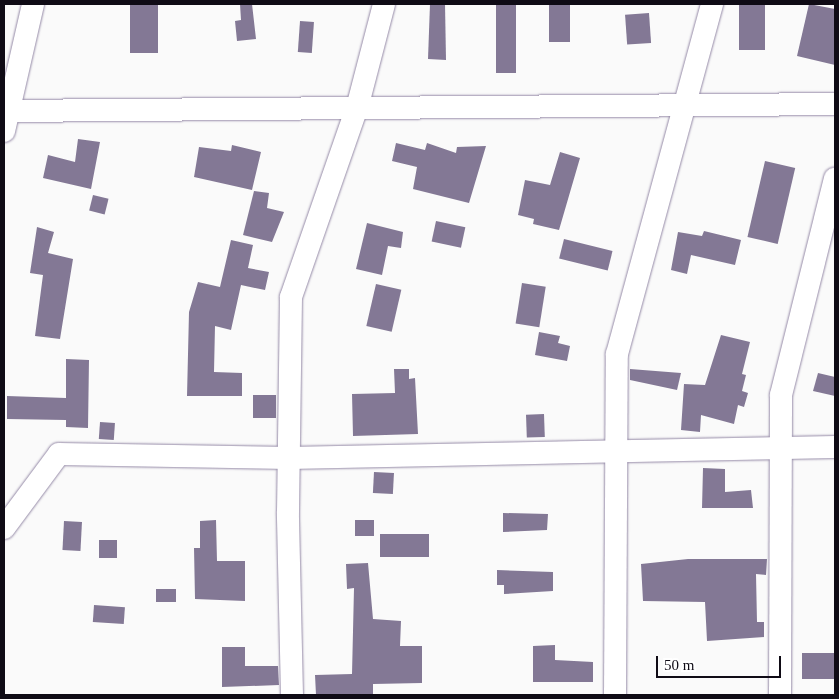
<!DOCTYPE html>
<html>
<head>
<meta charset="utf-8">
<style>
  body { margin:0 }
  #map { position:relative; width:839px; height:699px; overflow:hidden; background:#fafafa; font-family:"Times New Roman",serif }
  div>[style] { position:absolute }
  .building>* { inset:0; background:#837895; transform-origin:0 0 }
  .roads { filter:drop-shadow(0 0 1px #958aa7) drop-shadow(0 0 1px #958aa7) }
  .minor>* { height:22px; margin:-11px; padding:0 11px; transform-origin:11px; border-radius:11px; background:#fff }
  span { translate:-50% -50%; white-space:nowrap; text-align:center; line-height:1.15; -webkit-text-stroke:5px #fff; paint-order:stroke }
  .frame { position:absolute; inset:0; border:5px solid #0f0b15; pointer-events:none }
  .scale { position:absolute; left:656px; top:656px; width:125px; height:22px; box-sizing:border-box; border:2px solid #0f0b15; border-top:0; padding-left:6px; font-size:15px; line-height:18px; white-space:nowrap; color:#0f0b15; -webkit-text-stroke:4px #fff; paint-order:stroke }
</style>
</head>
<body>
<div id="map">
  <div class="building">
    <i style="left:130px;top:4px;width:28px;height:49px"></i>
    <i style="clip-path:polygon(240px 4px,252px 4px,256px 39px,237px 41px,235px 21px,241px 20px)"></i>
    <i style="clip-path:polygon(430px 4px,445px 4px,446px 60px,428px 59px)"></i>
    <i style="left:496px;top:4px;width:20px;height:69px"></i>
    <i style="left:549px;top:4px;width:21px;height:38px"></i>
    <i style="left:739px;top:4px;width:26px;height:46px"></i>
    <i style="clip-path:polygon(809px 4px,835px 9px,835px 65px,797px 56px)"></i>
    <i style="left:649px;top:13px;width:30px;height:24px;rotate:86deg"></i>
    <i style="left:300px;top:21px;width:14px;height:31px;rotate:4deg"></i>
    <i style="clip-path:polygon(78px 139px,100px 142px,91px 189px,43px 178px,48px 155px,75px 162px)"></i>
    <i style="clip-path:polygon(396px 143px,425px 150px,427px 143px,456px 153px,457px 147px,486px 146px,469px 203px,413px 189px,417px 167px,392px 161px)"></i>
    <i style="clip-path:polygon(232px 145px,261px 152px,252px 190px,194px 177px,199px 147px,231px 151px)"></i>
    <i style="clip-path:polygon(560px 152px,580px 158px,559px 230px,533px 224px,534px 219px,518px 215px,525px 180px,550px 185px)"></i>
    <i style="left:765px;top:161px;width:31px;height:78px;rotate:13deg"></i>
    <i style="clip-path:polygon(254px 191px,269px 193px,267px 208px,284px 212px,272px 242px,243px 235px)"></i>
    <i style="left:93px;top:195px;width:16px;height:16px;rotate:14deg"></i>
    <i style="left:436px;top:221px;width:30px;height:21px;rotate:12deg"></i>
    <i style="clip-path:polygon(367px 223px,403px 232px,401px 248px,388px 246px,382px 275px,356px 269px)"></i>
    <i style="clip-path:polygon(37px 227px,54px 232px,48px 253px,73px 259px,60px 339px,35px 336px,43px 275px,30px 273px)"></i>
    <i style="clip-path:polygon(704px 231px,741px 240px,735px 265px,691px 255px,687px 274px,671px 270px,678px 232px,702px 236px)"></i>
    <i style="left:564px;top:239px;width:50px;height:20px;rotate:14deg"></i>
    <i style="clip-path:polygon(231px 240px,253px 245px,248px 268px,269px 272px,265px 290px,241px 285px,231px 330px,215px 326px,214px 372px,242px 373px,242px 396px,187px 396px,189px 312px,198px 282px,220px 287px)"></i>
    <i style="left:522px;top:283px;width:24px;height:41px;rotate:9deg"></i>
    <i style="left:376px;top:284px;width:26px;height:43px;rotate:13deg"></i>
    <i style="clip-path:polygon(539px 332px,560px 336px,558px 343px,570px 346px,567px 361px,535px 355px)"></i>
    <i style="clip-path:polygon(721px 335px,750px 342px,742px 374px,746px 375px,742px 391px,748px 393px,744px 407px,738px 405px,734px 424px,701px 415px,700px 432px,681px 430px,684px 384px,705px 385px)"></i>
    <i style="clip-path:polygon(66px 359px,89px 360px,88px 428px,66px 427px,66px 420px,7px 419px,7px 396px,66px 398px)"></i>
    <i style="clip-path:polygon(394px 369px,409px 369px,409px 379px,415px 378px,418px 434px,353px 436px,352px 394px,395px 393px)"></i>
    <i style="clip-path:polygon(630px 369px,681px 373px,677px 390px,630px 380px)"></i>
    <i style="clip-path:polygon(818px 373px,835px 377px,835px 396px,813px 391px)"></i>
    <i style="left:253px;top:395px;width:23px;height:23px"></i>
    <i style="left:544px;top:414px;width:23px;height:18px;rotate:88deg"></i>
    <i style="left:100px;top:422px;width:15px;height:17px;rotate:4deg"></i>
    <i style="clip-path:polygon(703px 468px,725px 469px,725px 492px,751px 490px,753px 508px,702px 508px)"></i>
    <i style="left:374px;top:472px;width:20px;height:21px;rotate:3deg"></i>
    <i style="clip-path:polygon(503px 513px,548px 514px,547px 530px,503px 532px)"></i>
    <i style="clip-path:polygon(216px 520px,217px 561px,245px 561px,245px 601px,195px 599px,194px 548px,200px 548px,200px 521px)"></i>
    <i style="left:355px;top:520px;width:19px;height:16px"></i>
    <i style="left:64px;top:521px;width:18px;height:29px;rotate:3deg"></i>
    <i style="left:429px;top:534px;width:23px;height:49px;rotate:90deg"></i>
    <i style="left:99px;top:540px;width:18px;height:18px"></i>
    <i style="clip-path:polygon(688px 559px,767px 559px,766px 575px,756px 574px,757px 622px,764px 622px,764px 637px,707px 641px,705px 602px,643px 601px,641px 564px)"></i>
    <i style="clip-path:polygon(368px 563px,373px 619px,401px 621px,400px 646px,422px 646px,422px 683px,373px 684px,373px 695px,316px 695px,315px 675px,352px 674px,354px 588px,347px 589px,346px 564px)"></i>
    <i style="clip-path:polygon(497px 570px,553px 572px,553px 591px,504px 594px,504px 585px,497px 585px)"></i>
    <i style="left:156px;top:589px;width:20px;height:13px"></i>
    <i style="left:94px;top:605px;width:31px;height:17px;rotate:4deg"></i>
    <i style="clip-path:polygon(555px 645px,555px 660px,593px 662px,593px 682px,533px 682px,533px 646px)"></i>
    <i style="clip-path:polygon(222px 647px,245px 647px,245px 666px,278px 666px,279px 685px,222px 687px)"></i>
    <i style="left:802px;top:653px;width:33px;height:26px"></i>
  </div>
  <div class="roads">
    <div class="minor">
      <i style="left:4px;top:111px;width:831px;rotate:-0.48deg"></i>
      <i style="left:4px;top:131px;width:130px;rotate:-77.1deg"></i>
      <i style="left:4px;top:528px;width:92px;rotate:-53.4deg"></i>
      <i style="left:59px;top:454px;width:230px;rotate:1deg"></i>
      <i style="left:289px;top:458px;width:546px;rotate:-1.15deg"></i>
      <i style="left:292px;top:695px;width:183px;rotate:-91.3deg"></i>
      <i style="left:288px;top:512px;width:215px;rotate:-89.2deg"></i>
      <i style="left:291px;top:297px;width:200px;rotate:-70.8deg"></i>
      <i style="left:357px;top:108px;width:107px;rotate:-75.4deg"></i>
      <i style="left:615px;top:695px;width:341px;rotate:-89.7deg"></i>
      <i style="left:617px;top:354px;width:363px;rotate:-74.8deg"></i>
      <i style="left:780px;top:695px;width:300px;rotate:-89.8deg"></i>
      <i style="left:781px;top:395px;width:223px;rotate:-76deg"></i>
    </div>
  </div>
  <div class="frame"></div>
  <div class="scale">50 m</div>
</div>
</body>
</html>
